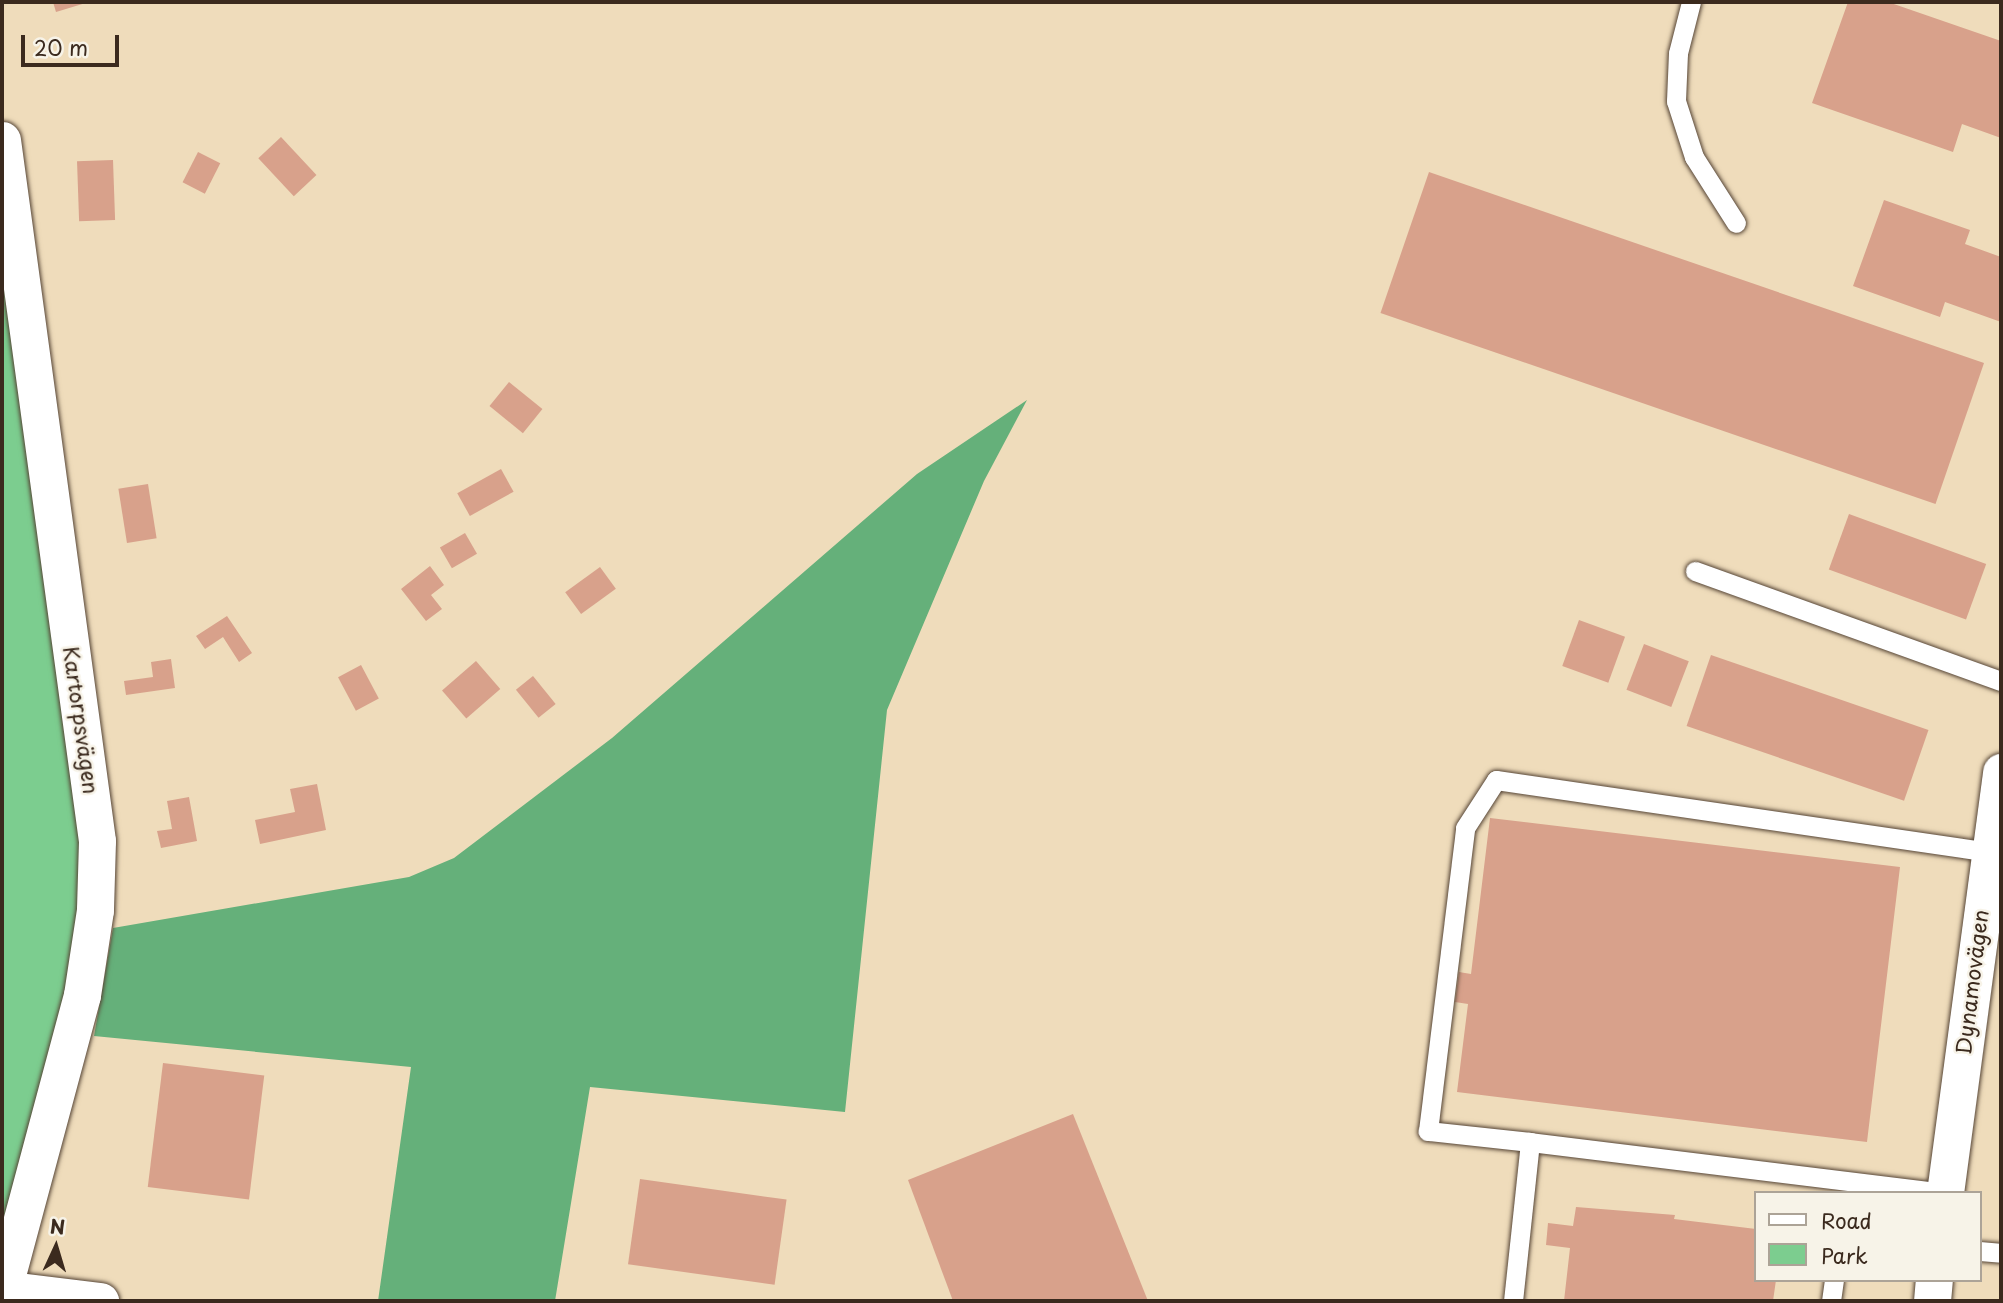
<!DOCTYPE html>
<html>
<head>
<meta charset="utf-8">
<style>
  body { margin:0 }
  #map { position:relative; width:2003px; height:1303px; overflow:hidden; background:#efdcbb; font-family:"Playpen Sans",sans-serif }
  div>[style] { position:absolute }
  .green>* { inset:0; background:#7ccd8f }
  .forest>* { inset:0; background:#65b07a }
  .building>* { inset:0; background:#d8a18b; transform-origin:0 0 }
  .roads { filter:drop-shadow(0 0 2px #564536) drop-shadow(0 0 2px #564536) }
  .service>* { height:19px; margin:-9.5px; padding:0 9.5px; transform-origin:9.5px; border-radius:9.5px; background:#fff }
  .minor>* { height:37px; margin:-18.5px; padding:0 18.5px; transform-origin:18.5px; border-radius:18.5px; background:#fff }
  span { translate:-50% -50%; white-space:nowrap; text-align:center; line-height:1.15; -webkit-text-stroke:5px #f7f3e8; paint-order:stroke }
  .street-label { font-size:21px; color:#3b2a1e }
  .frame { position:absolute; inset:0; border:4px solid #3b2a1e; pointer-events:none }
  .legend { position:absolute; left:1754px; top:1191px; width:228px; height:91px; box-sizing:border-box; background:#f7f3e8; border:2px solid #aca397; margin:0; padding:9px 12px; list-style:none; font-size:21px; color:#3b2a1e }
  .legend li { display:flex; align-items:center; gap:14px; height:35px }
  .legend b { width:35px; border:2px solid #aca397 }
  .north { position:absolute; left:21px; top:1212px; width:70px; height:70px; -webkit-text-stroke:5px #f7f3e8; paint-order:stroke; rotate:4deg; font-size:19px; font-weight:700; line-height:28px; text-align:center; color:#3b2a1e }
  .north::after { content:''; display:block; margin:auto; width:24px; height:32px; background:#3b2a1e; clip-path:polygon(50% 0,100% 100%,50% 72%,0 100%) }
  .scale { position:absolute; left:21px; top:35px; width:98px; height:32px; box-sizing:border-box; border:4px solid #3b2a1e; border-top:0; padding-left:9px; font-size:21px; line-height:24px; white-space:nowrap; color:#3b2a1e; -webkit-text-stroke:5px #f7f3e8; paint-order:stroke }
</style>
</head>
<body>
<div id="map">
  <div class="green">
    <i style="clip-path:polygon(2px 169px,102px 914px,40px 1169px,2px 1222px)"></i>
  </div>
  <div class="forest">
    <i style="clip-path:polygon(1027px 400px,984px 481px,887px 710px,845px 1112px,590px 1087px,555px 1301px,378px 1301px,411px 1067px,94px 1036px,113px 928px,409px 877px,454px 858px,612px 738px,917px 474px)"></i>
  </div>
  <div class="building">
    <i style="clip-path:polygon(53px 2px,89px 2px,56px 12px)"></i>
    <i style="clip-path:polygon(1848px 2px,1888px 2px,2001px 41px,2001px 138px,1962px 124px,1953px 152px,1812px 103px)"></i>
    <i style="left:281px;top:137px;width:52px;height:31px;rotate:47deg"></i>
    <i style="left:198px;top:152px;width:25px;height:34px;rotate:27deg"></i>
    <i style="left:113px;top:160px;width:60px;height:36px;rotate:88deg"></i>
    <i style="left:1429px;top:172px;width:587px;height:149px;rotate:19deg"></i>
    <i style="clip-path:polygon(1884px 200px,1970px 230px,1965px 244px,2001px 257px,2001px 322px,1945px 302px,1940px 317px,1853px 286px)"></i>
    <i style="left:509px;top:382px;width:43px;height:31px;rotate:39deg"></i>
    <i style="left:501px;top:469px;width:26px;height:50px;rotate:61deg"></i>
    <i style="left:148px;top:484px;width:55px;height:30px;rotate:81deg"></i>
    <i style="left:1849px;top:514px;width:146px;height:59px;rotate:20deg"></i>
    <i style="left:465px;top:533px;width:24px;height:29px;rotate:60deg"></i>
    <i style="clip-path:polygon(430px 566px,444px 585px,431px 595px,442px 609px,426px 621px,401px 589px)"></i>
    <i style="left:600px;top:567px;width:27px;height:43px;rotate:54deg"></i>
    <i style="clip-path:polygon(227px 616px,252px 653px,239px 662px,223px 637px,205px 649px,196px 636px)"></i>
    <i style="left:1579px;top:620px;width:49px;height:49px;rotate:20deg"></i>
    <i style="left:1644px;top:644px;width:48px;height:49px;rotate:21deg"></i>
    <i style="left:1711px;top:655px;width:230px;height:75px;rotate:19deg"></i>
    <i style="clip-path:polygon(171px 659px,175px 688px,126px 695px,124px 681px,153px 677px,151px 662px)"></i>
    <i style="left:476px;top:661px;width:37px;height:45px;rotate:49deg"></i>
    <i style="left:361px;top:665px;width:38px;height:26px;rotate:62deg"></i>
    <i style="left:533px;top:676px;width:36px;height:22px;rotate:51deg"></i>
    <i style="clip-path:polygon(317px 784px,326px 830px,260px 844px,255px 820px,295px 812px,290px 789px)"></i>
    <i style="clip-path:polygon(189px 797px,197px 841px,161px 848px,157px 831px,172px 829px,167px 801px)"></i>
    <i style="clip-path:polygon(1490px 818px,1900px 867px,1867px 1142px,1457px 1092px,1468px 1004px,1455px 1002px,1459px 972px,1471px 974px)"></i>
    <i style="left:163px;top:1063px;width:102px;height:125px;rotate:7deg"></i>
    <i style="clip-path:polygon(1073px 1114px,1148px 1301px,953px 1301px,908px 1180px)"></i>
    <i style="left:640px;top:1179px;width:148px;height:86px;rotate:8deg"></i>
    <i style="clip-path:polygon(1576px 1207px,1675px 1215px,1674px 1219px,1756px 1229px,1756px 1280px,1776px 1280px,1773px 1301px,1564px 1301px,1570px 1248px,1546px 1245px,1548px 1223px,1573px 1226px)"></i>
  </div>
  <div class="roads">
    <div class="service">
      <i style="left:1691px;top:2px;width:53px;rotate:104.3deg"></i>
      <i style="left:1678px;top:53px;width:48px;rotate:92.4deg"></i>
      <i style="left:1676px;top:101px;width:59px;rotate:72.2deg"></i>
      <i style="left:1694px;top:157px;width:78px;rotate:57.5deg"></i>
      <i style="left:1695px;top:571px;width:325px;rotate:19.8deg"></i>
      <i style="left:1530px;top:1142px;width:418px;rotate:7deg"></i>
      <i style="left:1980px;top:1251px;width:21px;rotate:5deg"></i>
      <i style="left:1513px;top:1301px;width:160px;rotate:-83.9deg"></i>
      <i style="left:1530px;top:1142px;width:103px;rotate:-173.8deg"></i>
      <i style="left:1428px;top:1131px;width:305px;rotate:-83deg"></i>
      <i style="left:1465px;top:828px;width:57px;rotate:-57.1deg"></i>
      <i style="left:1496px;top:780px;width:498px;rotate:8.3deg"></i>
      <i style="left:1831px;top:1301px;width:21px;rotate:-82deg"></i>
    </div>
    <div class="minor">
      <i style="left:2px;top:140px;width:707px;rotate:82.28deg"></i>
      <i style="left:97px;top:841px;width:69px;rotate:91.7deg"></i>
      <i style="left:95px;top:910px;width:86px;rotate:98.7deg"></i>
      <i style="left:82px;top:995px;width:310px;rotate:105deg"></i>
      <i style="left:1945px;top:1193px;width:425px;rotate:-82.4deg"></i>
      <i style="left:2px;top:1289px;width:99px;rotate:7deg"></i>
      <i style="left:1932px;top:1301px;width:21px;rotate:-85deg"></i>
    </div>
  </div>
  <div class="street-label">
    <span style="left:82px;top:720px;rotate:82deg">Kartorpsvägen</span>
    <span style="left:1971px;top:982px;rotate:-83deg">Dynamovägen</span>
  </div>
  <div class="frame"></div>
  <ul class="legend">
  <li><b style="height:9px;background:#fff"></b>Road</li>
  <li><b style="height:19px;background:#7ccd8f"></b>Park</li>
  </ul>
  <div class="north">N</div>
  <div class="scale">20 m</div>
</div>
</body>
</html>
